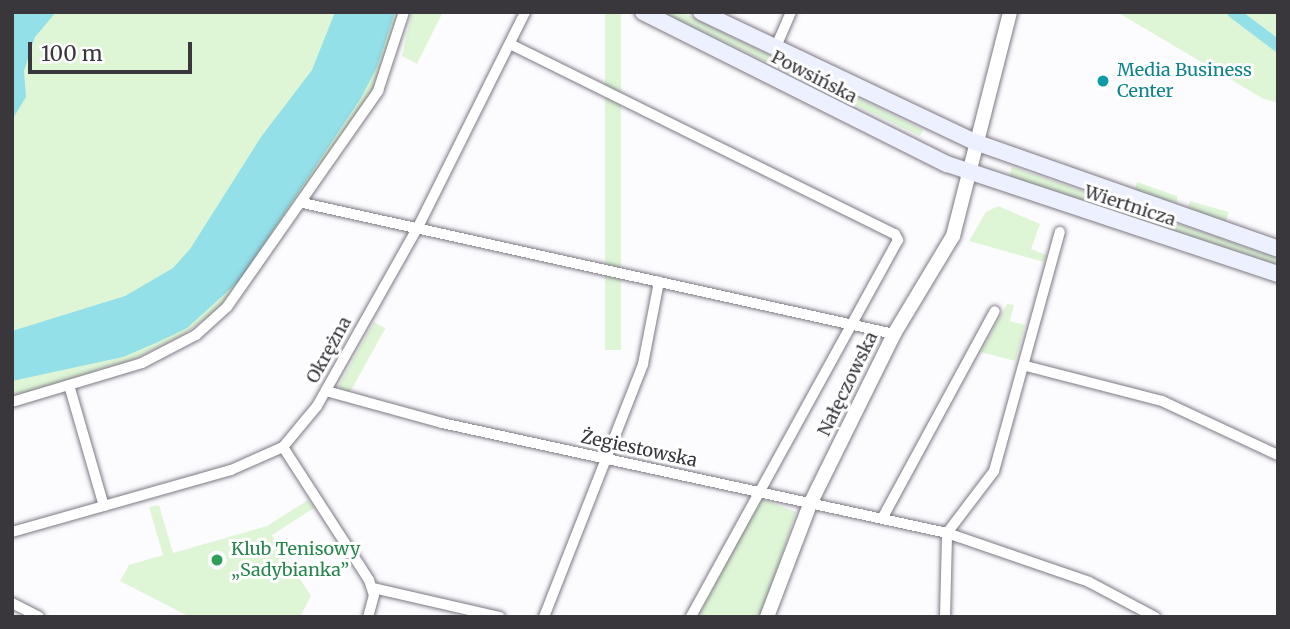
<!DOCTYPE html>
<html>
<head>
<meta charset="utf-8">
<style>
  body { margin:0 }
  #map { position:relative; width:1290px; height:629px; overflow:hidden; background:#fcfbfe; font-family:Merriweather,serif }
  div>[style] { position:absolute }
  .green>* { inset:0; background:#def6d6; transform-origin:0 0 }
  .water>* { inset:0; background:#93e0e8 }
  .canal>* { height:12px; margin:-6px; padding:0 6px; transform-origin:6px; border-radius:6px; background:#93e0e8 }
  .roads { filter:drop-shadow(0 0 2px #7e7985) drop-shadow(0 0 2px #7e7985) }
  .minor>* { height:10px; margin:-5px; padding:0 5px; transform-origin:5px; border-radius:5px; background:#fff }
  .tertiary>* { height:14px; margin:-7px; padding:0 7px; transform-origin:7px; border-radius:7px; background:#fff }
  .secondary>* { height:16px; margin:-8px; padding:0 8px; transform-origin:8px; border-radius:8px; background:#edf0fe }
  .dots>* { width:19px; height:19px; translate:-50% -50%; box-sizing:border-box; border:4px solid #fff; border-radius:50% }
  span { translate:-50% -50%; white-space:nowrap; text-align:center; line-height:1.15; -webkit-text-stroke:6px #fff; paint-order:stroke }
  .culture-label { font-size:18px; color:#0d838f }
  .left { translate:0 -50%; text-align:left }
  .street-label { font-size:18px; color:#39373c }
  .leisure-label { font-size:18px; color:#27864d }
  .frame { position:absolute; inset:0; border:14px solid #39373c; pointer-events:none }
  .scale { position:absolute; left:28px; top:42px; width:164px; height:32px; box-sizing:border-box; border:4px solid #39373c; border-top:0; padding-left:9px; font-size:21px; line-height:24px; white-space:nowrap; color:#39373c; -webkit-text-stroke:5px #fff; paint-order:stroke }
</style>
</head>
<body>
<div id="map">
  <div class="green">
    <i style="clip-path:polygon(12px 12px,400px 12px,373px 91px,219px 309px,183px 335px,125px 364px,12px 397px)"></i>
    <i style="clip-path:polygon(412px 12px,443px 12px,417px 64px,402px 56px)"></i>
    <i style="left:605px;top:12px;width:16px;height:338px"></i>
    <i style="clip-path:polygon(662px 12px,682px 12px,923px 130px,920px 136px)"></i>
    <i style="clip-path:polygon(1117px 12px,1278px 12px,1278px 103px,1262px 98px)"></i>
    <i style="clip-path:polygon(1012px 167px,1278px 258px,1278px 265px,1009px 177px)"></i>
    <i style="clip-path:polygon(1137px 182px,1177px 196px,1177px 203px,1134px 192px)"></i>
    <i style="left:1190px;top:201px;width:40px;height:9px;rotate:16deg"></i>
    <i style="clip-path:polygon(998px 206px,1040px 224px,1031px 249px,1046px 255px,1044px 262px,969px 241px,986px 212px)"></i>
    <i style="clip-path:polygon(1007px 304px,1014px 305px,1010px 321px,1025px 325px,1015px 361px,981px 352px)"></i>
    <i style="left:374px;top:322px;width:13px;height:74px;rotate:29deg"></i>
    <i style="clip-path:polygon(308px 500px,314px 508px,272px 535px,311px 596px,300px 617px,190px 617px,120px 581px,129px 565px,163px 555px,149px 507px,159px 505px,173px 553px,267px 526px)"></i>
    <i style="clip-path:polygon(765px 500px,796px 512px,761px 617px,698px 617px,759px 502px)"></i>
  </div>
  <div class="water">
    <i style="clip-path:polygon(12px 12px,56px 12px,35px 37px,24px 71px,26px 97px,12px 120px)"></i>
    <i style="clip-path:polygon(335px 12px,395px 12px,377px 67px,361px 98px,240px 280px,187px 328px,158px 342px,123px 357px,12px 381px,12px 331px,125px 296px,173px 268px,190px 249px,261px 137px,312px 70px)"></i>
  </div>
  <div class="canal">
    <i style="left:1233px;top:12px;width:56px;rotate:37.1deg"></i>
  </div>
  <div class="roads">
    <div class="minor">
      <i style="left:512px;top:45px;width:427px;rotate:26.3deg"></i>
      <i style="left:895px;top:234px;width:7px;rotate:63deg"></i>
      <i style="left:898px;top:240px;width:430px;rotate:118.8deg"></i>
      <i style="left:775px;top:49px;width:40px;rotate:-66.6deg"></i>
      <i style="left:303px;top:203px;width:605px;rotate:12.5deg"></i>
      <i style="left:1026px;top:366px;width:140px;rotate:14.4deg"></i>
      <i style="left:1162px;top:401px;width:128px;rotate:25deg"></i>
      <i style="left:69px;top:385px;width:126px;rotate:73.9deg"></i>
      <i style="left:326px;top:391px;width:120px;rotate:15.4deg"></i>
      <i style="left:442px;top:423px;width:517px;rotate:12.29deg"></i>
      <i style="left:947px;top:533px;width:150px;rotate:19deg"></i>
      <i style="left:1089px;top:582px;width:75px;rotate:27.9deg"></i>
      <i style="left:12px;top:402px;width:136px;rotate:-16.7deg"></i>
      <i style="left:142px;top:363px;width:61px;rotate:-27.4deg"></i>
      <i style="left:196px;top:335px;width:42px;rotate:-42.1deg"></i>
      <i style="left:227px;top:307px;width:264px;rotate:-55deg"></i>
      <i style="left:378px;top:91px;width:83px;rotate:-71.8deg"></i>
      <i style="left:283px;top:447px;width:158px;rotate:57.1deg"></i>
      <i style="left:369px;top:580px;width:16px;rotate:72deg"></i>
      <i style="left:374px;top:595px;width:23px;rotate:105deg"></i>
      <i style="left:883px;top:517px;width:234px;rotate:-61.5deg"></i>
      <i style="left:12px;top:532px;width:228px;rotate:-15.8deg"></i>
      <i style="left:231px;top:470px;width:57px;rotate:-23.9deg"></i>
      <i style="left:283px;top:447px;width:53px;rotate:-50.3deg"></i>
      <i style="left:317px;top:406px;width:206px;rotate:-60.6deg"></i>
      <i style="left:418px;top:227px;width:240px;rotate:-63.5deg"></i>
      <i style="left:373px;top:588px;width:130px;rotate:12.9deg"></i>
      <i style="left:12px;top:603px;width:30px;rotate:27deg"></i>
      <i style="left:544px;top:617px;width:272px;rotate:-68.6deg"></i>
      <i style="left:643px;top:364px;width:84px;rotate:-79deg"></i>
      <i style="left:945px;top:617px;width:84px;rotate:-88.6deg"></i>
      <i style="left:947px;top:533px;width:78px;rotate:-52.8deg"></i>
      <i style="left:994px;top:471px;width:248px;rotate:-74.6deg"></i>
    </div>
    <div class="tertiary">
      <i style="left:767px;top:617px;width:123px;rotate:-69.1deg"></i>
      <i style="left:811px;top:502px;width:187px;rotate:-63.7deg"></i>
      <i style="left:894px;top:334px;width:114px;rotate:-59deg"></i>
      <i style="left:953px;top:236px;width:231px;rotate:-75.7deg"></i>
    </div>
    <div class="secondary">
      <i style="left:643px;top:12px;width:340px;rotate:26.6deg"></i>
      <i style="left:947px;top:164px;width:349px;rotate:18.4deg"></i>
      <i style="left:701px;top:12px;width:303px;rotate:25.4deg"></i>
      <i style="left:975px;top:142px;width:321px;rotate:19.4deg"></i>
    </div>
  </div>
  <div class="dots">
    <i style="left:1103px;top:81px;background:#0f9aa8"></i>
    <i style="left:217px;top:560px;background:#2e9e5b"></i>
  </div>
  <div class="culture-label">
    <span class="left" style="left:1117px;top:81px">Media Business<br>Center</span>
  </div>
  <div class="street-label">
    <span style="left:814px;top:77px;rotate:27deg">Powsińska</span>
    <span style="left:1130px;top:206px;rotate:18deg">Wiertnicza</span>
    <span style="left:329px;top:350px;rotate:-61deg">Okrężna</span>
    <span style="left:848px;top:384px;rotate:-64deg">Nałęczowska</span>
    <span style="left:639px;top:449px;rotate:12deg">Żegiestowska</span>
  </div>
  <div class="leisure-label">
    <span class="left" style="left:231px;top:560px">Klub Tenisowy<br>„Sadybianka”</span>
  </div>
  <div class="frame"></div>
  <div class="scale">100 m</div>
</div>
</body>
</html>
